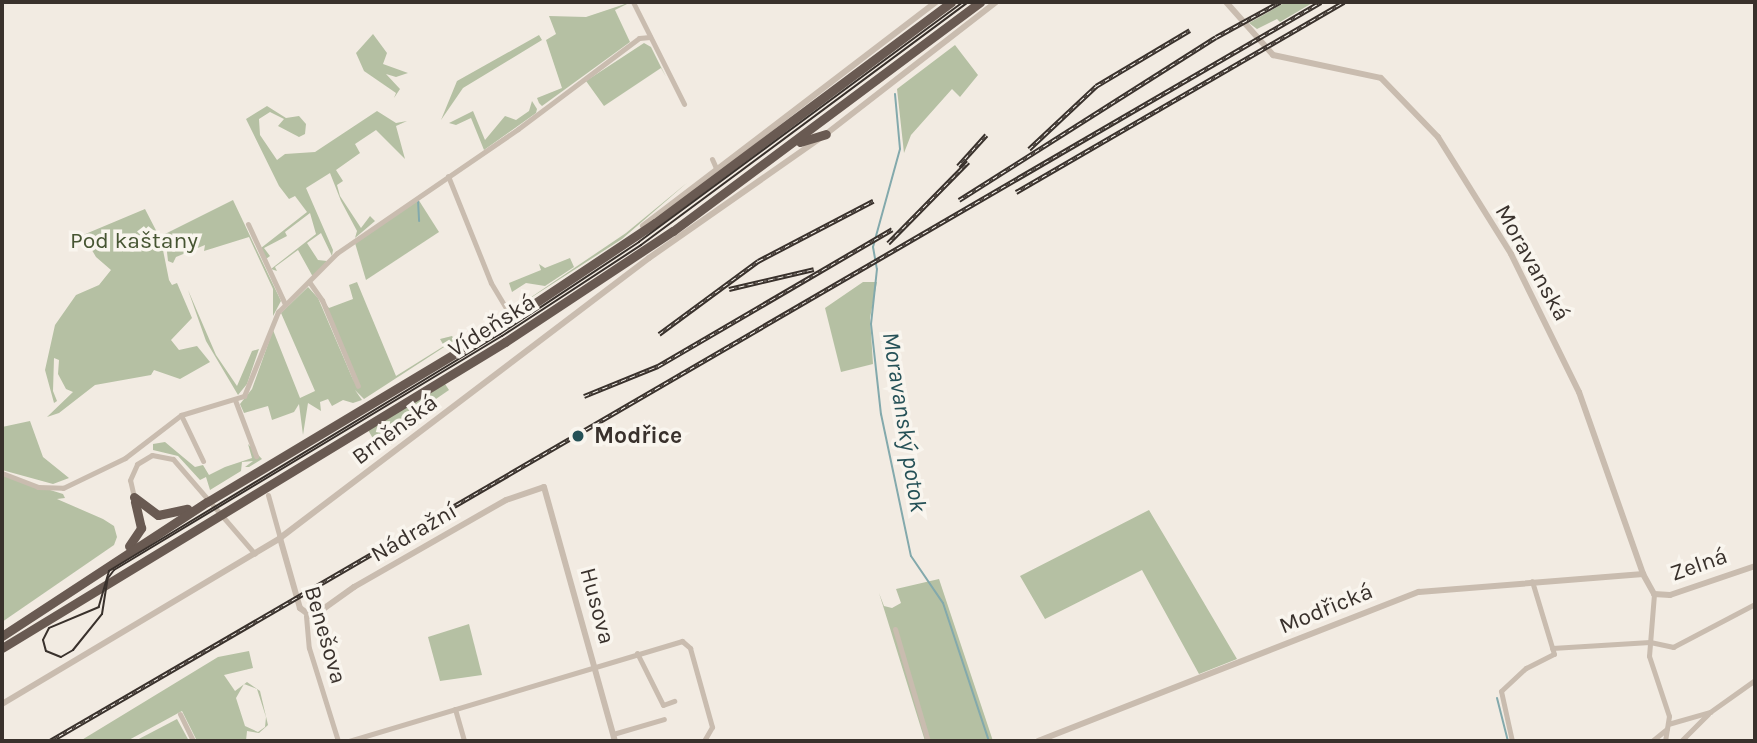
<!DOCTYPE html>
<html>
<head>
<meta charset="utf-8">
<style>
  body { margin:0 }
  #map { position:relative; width:1757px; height:743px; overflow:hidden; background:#f2ebe2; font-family:Karla,sans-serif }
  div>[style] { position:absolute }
  .green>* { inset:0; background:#b5c0a3 }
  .stream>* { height:2px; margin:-1px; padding:0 1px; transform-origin:1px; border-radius:1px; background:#83a9ac }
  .minor>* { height:5px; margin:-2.5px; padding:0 2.5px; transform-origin:2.5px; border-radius:2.5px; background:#c9bcaf }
  .tertiary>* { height:6px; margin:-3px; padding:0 3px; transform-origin:3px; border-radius:3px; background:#c9bcaf }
  .trunk>* { height:9px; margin:-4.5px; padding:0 4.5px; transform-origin:4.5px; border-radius:4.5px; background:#695a52 }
  .tram>* { height:2px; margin:-1px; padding:0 1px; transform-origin:1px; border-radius:1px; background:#39312c }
  .rail>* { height:4.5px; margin-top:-2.25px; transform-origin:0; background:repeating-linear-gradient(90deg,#f9f5ee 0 5px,#39312c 0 10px); box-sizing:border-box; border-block:2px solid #39312c }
  .dots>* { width:19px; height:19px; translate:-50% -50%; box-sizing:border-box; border:4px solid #f9f5ee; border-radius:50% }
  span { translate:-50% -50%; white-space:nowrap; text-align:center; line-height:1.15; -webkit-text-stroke:7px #f9f5ee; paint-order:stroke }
  .park-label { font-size:23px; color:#465532 }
  .street-label { font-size:23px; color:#39312c }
  .poi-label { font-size:23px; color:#39312c; font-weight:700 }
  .left { translate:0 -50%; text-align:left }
  .water-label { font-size:24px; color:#255157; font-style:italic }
  .frame { position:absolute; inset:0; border:4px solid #39312c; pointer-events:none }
</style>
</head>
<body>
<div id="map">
  <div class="green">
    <i style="clip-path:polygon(631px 2px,615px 10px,630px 42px,542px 106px,539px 103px,537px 98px,562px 88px,546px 40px,556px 34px,549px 16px,586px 17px)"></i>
    <i style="clip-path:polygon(1286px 2px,1314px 2px,1280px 22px,1277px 19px,1257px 29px,1249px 23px)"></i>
    <i style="clip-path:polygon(373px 34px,387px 53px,383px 64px,408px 73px,396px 77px,386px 74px,400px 89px,394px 98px,396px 93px,364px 71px,356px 53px)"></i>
    <i style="clip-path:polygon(539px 35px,542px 40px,463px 88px,441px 120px,457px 81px)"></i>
    <i style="clip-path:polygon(644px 43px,651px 47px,666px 77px,661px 68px,604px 106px,586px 81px)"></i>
    <i style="clip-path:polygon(955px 45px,978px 75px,960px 97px,952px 89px,911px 135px,904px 153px,897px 89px)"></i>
    <i style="clip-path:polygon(532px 101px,537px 109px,536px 113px,484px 150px,471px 118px,456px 125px,449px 123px,473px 111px,485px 140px,505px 116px,516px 120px,529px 111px)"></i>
    <i style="clip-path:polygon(267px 106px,286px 118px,299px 116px,306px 124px,305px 134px,299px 137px,278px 126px,284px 119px,270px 112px,259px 119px,260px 135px,277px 160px,285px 154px,315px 152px,377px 111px,396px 123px,407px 121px,396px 126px,405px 159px,376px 130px,355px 144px,360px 153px,336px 170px,343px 181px,337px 185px,340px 196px,361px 228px,370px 216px,375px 221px,355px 238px,357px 231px,341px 201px,330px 173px,306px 188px,333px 250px,332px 256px,321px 233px,307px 243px,318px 260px,327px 261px,313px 277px,298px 250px,275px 267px,277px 271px,271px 269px,316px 234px,310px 213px,285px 232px,287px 236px,264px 248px,270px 256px,266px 259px,261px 248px,307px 212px,295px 196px,289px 199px,279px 186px,246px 119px)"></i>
    <i style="clip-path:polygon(688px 182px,622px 239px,515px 308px,626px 233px)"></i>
    <i style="clip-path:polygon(418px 199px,439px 232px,366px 280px,355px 243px)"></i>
    <i style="clip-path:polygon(233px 200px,281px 301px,273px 316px,273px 289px,249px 237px,204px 251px,205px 245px,176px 257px,173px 263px,168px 261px,165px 234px)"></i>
    <i style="clip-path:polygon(145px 209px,161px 240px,169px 280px,172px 285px,177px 283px,192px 318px,171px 340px,179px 350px,197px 346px,210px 362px,180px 379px,154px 370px,151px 375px,95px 385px,59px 413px,47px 417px,73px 392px,66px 389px,58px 374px,59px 360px,54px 358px,53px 391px,57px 401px,54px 403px,45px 370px,55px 325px,76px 295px,99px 285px,111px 270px,96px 257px,83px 235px)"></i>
    <i style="clip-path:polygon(570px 258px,574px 267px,545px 286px,526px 283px,512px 292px,509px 283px,541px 270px,539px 264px,545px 268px)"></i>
    <i style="clip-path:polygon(357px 282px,396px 376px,444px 346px,440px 339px,452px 336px,455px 340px,364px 399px,355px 390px,362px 400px,353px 403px,343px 400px,332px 406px,328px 399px,320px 402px,321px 411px,308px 403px,303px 435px,299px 404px,294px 412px,272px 420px,268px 406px,244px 413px,240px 404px,252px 389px,273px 330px,300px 398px,315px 391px,281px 313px,308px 287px,318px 298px,354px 382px,325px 303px,329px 308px,353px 299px,349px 285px)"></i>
    <i style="clip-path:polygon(863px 282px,877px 282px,870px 318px,873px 364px,841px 372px,825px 308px)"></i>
    <i style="clip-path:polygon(188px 290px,216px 355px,237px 386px,252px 351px,259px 349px,247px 384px,238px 395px,206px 341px)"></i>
    <i style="clip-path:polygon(445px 384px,449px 390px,433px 401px,438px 410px,381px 452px,368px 430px)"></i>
    <i style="clip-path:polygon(30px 421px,43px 457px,69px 478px,53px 484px,2px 470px,2px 427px)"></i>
    <i style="clip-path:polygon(165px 442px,195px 467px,203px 465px,209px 475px,225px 467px,252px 458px,248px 444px,262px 459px,249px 467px,245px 467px,253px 461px,242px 462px,241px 471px,210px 490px,206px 477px,200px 480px,178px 456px,153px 450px,153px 444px)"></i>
    <i style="clip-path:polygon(2px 475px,63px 494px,65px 498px,57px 499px,103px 519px,114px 526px,117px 537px,114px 545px,2px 622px)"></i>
    <i style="clip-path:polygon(1149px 510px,1174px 552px,1237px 659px,1199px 674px,1142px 570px,1045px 619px,1020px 576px)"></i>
    <i style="clip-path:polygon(939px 579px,993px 741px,925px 741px,879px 593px,884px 606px,892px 608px,901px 603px,896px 589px)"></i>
    <i style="clip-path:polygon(469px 624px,482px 675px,440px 681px,428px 637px)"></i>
    <i style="clip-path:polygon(evenodd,249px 651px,253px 668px,224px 675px,235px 691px,247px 682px,260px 691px,268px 725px,259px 733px,247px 731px,246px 741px,197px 741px,182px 711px,127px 741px,80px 741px,218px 657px,249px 651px,244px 684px,257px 689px,266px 717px,265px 727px,258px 732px,245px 726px,236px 698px,244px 684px)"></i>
    <i style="clip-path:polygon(177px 719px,189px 741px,135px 741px)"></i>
  </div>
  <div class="stream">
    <i style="left:895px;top:94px;width:55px;rotate:84.8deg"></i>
    <i style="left:900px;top:149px;width:102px;rotate:105.4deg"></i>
    <i style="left:873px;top:247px;width:22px;rotate:80deg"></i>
    <i style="left:877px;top:269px;width:55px;rotate:96.2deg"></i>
    <i style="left:871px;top:324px;width:91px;rotate:83.7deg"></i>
    <i style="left:881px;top:414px;width:145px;rotate:78.1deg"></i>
    <i style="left:911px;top:556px;width:57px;rotate:55.8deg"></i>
    <i style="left:943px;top:603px;width:145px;rotate:71.6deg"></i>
    <i style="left:418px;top:200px;width:21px;rotate:87deg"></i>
    <i style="left:1497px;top:698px;width:44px;rotate:75.7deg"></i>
  </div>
  <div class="minor">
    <i style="left:633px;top:2px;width:114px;rotate:63.4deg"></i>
    <i style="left:712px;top:159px;width:10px;rotate:66deg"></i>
    <i style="left:448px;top:176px;width:115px;rotate:68.1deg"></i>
    <i style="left:491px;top:283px;width:41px;rotate:59deg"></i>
    <i style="left:248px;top:224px;width:88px;rotate:65.2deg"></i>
    <i style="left:310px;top:283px;width:21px;rotate:55deg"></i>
    <i style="left:322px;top:300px;width:93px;rotate:67.3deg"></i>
    <i style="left:235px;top:400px;width:60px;rotate:69.4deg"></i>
    <i style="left:181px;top:415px;width:51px;rotate:64.4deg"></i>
    <i style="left:2px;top:473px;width:39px;rotate:21deg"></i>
    <i style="left:38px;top:487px;width:25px;rotate:2deg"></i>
    <i style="left:63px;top:488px;width:69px;rotate:-25.8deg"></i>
    <i style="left:125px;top:458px;width:71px;rotate:-37.5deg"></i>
    <i style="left:181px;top:415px;width:66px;rotate:-16.8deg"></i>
    <i style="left:244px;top:396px;width:91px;rotate:-68deg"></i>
    <i style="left:278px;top:312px;width:83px;rotate:-45deg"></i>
    <i style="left:337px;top:253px;width:219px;rotate:-34.4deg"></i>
    <i style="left:518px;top:129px;width:151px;rotate:-36.9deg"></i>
    <i style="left:639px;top:38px;width:11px;rotate:-5deg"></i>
    <i style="left:268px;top:495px;width:45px;rotate:74.4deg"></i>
    <i style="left:134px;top:497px;width:17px;rotate:-103deg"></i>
    <i style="left:130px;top:480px;width:17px;rotate:-66deg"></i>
    <i style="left:137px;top:464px;width:17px;rotate:-31deg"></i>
    <i style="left:152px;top:455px;width:21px;rotate:11deg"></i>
    <i style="left:173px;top:459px;width:125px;rotate:49.2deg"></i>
    <i style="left:1654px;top:594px;width:62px;rotate:94.6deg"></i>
    <i style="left:1649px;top:656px;width:63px;rotate:71.6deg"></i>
    <i style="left:1669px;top:716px;width:25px;rotate:99deg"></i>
    <i style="left:306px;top:616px;width:32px;rotate:85deg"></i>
    <i style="left:309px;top:648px;width:97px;rotate:72.7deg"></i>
    <i style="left:895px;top:629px;width:117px;rotate:73.6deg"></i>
    <i style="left:1552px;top:648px;width:98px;rotate:-3.5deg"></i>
    <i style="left:1650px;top:642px;width:24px;rotate:12deg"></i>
    <i style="left:1673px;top:647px;width:93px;rotate:-27.7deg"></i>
    <i style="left:637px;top:653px;width:58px;rotate:63.4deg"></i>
    <i style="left:663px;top:705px;width:12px;rotate:-20deg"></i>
    <i style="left:455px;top:709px;width:33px;rotate:74deg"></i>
    <i style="left:180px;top:714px;width:30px;rotate:64deg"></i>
    <i style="left:1668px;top:724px;width:44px;rotate:-15.9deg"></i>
    <i style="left:1710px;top:712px;width:55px;rotate:-35.4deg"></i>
    <i style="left:613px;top:734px;width:53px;rotate:-16.4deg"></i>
    <i style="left:349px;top:741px;width:348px;rotate:-16.7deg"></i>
    <i style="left:682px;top:641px;width:11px;rotate:41deg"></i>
    <i style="left:690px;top:648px;width:82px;rotate:74.4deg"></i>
    <i style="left:712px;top:727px;width:16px;rotate:120deg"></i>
    <i style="left:1512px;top:741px;width:51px;rotate:-102.4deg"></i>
    <i style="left:1501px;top:691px;width:34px;rotate:-43deg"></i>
    <i style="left:1526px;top:668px;width:31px;rotate:-27deg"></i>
    <i style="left:1554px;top:654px;width:76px;rotate:-106.8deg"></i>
    <i style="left:1652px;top:741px;width:19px;rotate:-39deg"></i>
    <i style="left:1681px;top:741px;width:38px;rotate:-45deg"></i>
  </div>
  <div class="tertiary">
    <i style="left:1226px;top:2px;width:71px;rotate:48.4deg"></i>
    <i style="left:1273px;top:55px;width:110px;rotate:12deg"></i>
    <i style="left:1381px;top:78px;width:82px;rotate:46deg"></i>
    <i style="left:1438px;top:137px;width:138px;rotate:58deg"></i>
    <i style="left:1511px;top:254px;width:154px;rotate:63.8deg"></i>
    <i style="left:1579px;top:392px;width:193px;rotate:70.6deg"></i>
    <i style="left:1643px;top:574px;width:23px;rotate:61deg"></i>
    <i style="left:1654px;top:594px;width:16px;rotate:4deg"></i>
    <i style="left:1670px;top:595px;width:90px;rotate:-18.8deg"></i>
    <i style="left:643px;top:226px;width:369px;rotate:-37.4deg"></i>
    <i style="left:280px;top:538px;width:73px;rotate:74.1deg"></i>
    <i style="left:300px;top:608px;width:15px;rotate:37deg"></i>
    <i style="left:312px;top:617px;width:52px;rotate:-35.5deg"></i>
    <i style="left:354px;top:587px;width:175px;rotate:-29.8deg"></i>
    <i style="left:506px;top:500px;width:40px;rotate:-18.9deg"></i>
    <i style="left:544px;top:487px;width:264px;rotate:74.4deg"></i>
    <i style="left:2px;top:704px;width:324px;rotate:-30.8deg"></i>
    <i style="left:280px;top:538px;width:463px;rotate:-37.2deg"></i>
    <i style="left:649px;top:258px;width:216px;rotate:-35deg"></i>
    <i style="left:826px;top:134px;width:215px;rotate:-37.8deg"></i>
    <i style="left:1038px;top:741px;width:409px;rotate:-21.4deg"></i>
    <i style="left:1419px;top:592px;width:225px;rotate:-4.6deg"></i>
  </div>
  <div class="trunk">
    <i style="left:800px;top:142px;width:27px;rotate:-17deg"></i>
    <i style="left:134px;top:497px;width:30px;rotate:37deg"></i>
    <i style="left:158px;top:515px;width:30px;rotate:-12deg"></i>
    <i style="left:129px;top:546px;width:22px;rotate:-56deg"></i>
    <i style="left:141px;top:528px;width:27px;rotate:-103deg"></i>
    <i style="left:2px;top:636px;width:245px;rotate:-33.2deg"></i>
    <i style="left:207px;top:502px;width:337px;rotate:-30.9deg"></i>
    <i style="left:496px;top:329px;width:191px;rotate:-33.7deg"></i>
    <i style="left:655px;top:223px;width:369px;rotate:-36.7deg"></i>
    <i style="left:2px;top:648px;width:589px;rotate:-31.31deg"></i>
    <i style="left:505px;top:342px;width:201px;rotate:-33.5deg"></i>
    <i style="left:673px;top:231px;width:383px;rotate:-36.7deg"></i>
  </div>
  <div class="tram">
    <i style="left:963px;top:2px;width:403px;rotate:143.5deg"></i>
    <i style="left:639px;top:242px;width:167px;rotate:146.5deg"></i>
    <i style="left:500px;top:334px;width:457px;rotate:148.8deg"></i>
    <i style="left:109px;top:571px;width:37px;rotate:106deg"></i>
    <i style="left:99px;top:607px;width:54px;rotate:157.2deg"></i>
    <i style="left:49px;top:628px;width:13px;rotate:117deg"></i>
    <i style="left:43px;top:640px;width:11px;rotate:75deg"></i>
    <i style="left:46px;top:651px;width:16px;rotate:22deg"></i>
    <i style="left:61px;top:657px;width:14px;rotate:-30deg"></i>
    <i style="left:73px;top:650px;width:46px;rotate:-51.1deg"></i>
    <i style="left:102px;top:614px;width:36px;rotate:-81deg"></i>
    <i style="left:108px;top:578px;width:10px;rotate:-53deg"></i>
    <i style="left:114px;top:570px;width:453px;rotate:-31.1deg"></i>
    <i style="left:502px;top:336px;width:166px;rotate:-33.2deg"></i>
    <i style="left:641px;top:245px;width:407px;rotate:-36.6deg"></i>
  </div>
  <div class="rail">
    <i style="left:1029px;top:149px;width:92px;rotate:-43.2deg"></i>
    <i style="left:1096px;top:86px;width:109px;rotate:-30.8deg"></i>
    <i style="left:958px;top:166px;width:42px;rotate:-47.9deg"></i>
    <i style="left:1016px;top:192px;width:379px;rotate:-30.1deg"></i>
    <i style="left:959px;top:200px;width:304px;rotate:-32.4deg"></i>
    <i style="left:1216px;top:37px;width:73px;rotate:-28.7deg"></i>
    <i style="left:888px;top:243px;width:114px;rotate:-45.4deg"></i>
    <i style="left:729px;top:289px;width:87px;rotate:-13.2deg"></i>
    <i style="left:659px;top:334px;width:123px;rotate:-36.4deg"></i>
    <i style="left:758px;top:261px;width:130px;rotate:-27.6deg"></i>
    <i style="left:584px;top:396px;width:80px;rotate:-22.1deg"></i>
    <i style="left:658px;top:366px;width:271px;rotate:-30.3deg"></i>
    <i style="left:50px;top:741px;width:1470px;rotate:-30.18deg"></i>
  </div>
  <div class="dots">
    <i style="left:578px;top:436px;background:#255157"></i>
  </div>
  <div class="park-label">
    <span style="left:134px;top:241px">Pod kaštany</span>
  </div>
  <div class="street-label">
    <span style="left:1532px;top:263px;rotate:61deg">Moravanská</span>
    <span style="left:492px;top:326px;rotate:-32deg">Vídeňská</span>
    <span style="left:395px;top:430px;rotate:-37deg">Brněnská</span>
    <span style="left:414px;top:533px;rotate:-30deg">Nádražní</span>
    <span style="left:1699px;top:565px;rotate:-19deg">Zelná</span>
    <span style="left:597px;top:606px;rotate:75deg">Husova</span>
    <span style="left:1326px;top:609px;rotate:-22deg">Modřická</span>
    <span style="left:325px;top:635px;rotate:74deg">Benešova</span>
  </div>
  <div class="poi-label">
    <span class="left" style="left:594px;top:436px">Modřice</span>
  </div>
  <div class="water-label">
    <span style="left:904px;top:422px;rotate:81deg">Moravanský potok</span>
  </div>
  <div class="frame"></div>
</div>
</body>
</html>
